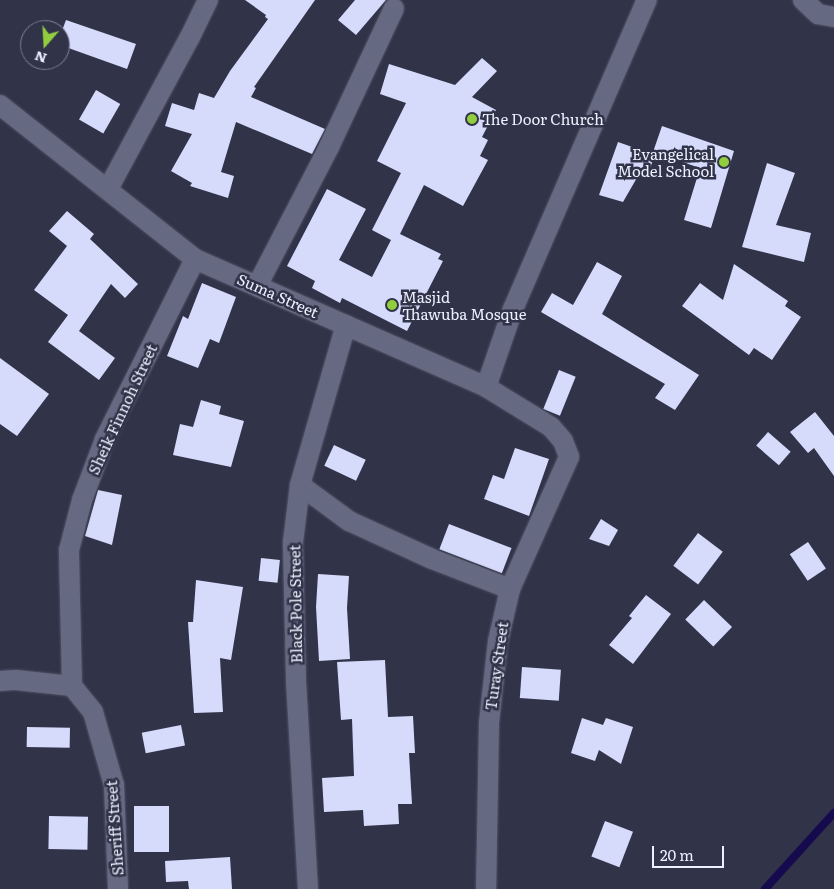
<!DOCTYPE html>
<html>
<head>
<meta charset="utf-8">
<style>
  body { margin:0 }
  #map { position:relative; width:834px; height:889px; overflow:hidden; background:#313349; font-family:Literata,serif }
  div>[style] { position:absolute }
  .stream>* { height:8px; margin:-4px; padding:0 4px; transform-origin:4px; border-radius:4px; background:#150a4e }
  .building>* { inset:0; background:#d6dbfc; transform-origin:0 0 }
  .roads { filter:drop-shadow(0 0 1px #505265) drop-shadow(0 0 1px #505265) }
  .street>* { height:20px; margin:-10px; padding:0 10px; transform-origin:10px; border-radius:10px; background:#666982 }
  .dots>* { width:14px; height:14px; translate:-50% -50%; box-sizing:border-box; border:2px solid #313349; border-radius:50% }
  span { translate:-50% -50%; white-space:nowrap; text-align:center; line-height:1.15; -webkit-text-stroke:5px #313349; paint-order:stroke }
  .poi-label { font-size:15px; color:#edf0fe }
  .left { translate:0 -50%; text-align:left }
  .right { translate:-100% -50%; text-align:right }
  .street-label { font-size:15px; color:#edf0fe }
  .north { position:absolute; left:20px; top:20px; width:50px; height:50px; box-sizing:border-box; background:#313349; border:1px solid #7c7f91; border-radius:50%; rotate:199deg; font-size:14px; font-weight:700; line-height:20px; text-align:center; color:#edf0fe }
  .north::after { content:''; display:block; margin:auto; width:18px; height:22px; background:#92cd3e; clip-path:polygon(50% 0,100% 100%,50% 72%,0 100%) }
  .scale { position:absolute; left:652px; top:846px; width:72px; height:22px; box-sizing:border-box; border:2px solid #edf0fe; border-top:0; padding-left:6px; font-size:15px; line-height:18px; white-space:nowrap; color:#edf0fe; -webkit-text-stroke:4px #313349; paint-order:stroke }
</style>
</head>
<body>
<div id="map">
  <div class="stream">
    <i style="left:765px;top:889px;width:103px;rotate:-47.8deg"></i>
  </div>
  <div class="building">
    <i style="clip-path:polygon(245px 0,315px 0,254px 87px,256px 88px,251px 97px,325px 129px,312px 154px,236px 122px,221px 172px,234px 176px,228px 198px,190px 186px,192px 183px,171px 171px,192px 134px,165px 126px,172px 103px,194px 110px,199px 93px,214px 98px,230px 71px,268px 19px,265px 17px,266px 15px)"></i>
    <i style="clip-path:polygon(355px 0,386px 0,356px 35px,338px 20px)"></i>
    <i style="clip-path:polygon(66px 20px,136px 44px,127px 69px,60px 45px,60px 36px)"></i>
    <i style="clip-path:polygon(482px 58px,497px 71px,472px 97px,496px 110px,482px 137px,488px 140px,480px 156px,488px 160px,463px 206px,424px 185px,400px 234px,441px 254px,438px 259px,443px 261px,407px 331px,342px 298px,340px 303px,312px 288px,315px 281px,287px 266px,327px 189px,366px 209px,339px 260px,372px 277px,391px 240px,372px 230px,401px 173px,377px 161px,406px 103px,380px 94px,389px 64px,455px 85px)"></i>
    <i style="left:96px;top:90px;width:28px;height:34px;rotate:30deg"></i>
    <i style="clip-path:polygon(662px 126px,734px 151px,711px 228px,684px 220px,700px 168px,653px 152px)"></i>
    <i style="clip-path:polygon(618px 142px,655px 155px,646px 179px,638px 176px,623px 202px,599px 195px)"></i>
    <i style="clip-path:polygon(767px 163px,795px 173px,776px 225px,811px 233px,804px 262px,742px 247px)"></i>
    <i style="clip-path:polygon(67px 211px,94px 234px,90px 239px,138px 284px,125px 298px,111px 284px,79px 331px,115px 358px,99px 380px,48px 342px,68px 315px,34px 290px,67px 246px,49px 231px)"></i>
    <i style="clip-path:polygon(597px 262px,622px 276px,602px 314px,699px 375px,675px 410px,655px 398px,665px 384px,541px 312px,552px 293px,573px 305px)"></i>
    <i style="clip-path:polygon(734px 264px,788px 301px,785px 306px,801px 317px,772px 360px,754px 348px,749px 355px,682px 306px,700px 283px,723px 300px)"></i>
    <i style="clip-path:polygon(202px 283px,236px 297px,219px 343px,210px 339px,198px 368px,167px 356px,183px 316px,188px 319px)"></i>
    <i style="clip-path:polygon(0 358px,49px 394px,17px 436px,0 424px)"></i>
    <i style="left:559px;top:370px;width:18px;height:42px;rotate:22deg"></i>
    <i style="clip-path:polygon(201px 400px,221px 406px,219px 414px,244px 421px,231px 467px,173px 455px,180px 424px,193px 427px)"></i>
    <i style="clip-path:polygon(815px 412px,834px 436px,834px 476px,814px 448px,808px 453px,790px 432px)"></i>
    <i style="left:768px;top:432px;width:30px;height:18px;rotate:41deg"></i>
    <i style="left:334px;top:445px;width:35px;height:23px;rotate:25deg"></i>
    <i style="clip-path:polygon(515px 448px,549px 459px,529px 516px,484px 499px,493px 475px,504px 479px)"></i>
    <i style="clip-path:polygon(98px 490px,122px 495px,112px 545px,85px 536px)"></i>
    <i style="clip-path:polygon(601px 519px,618px 530px,609px 546px,589px 539px)"></i>
    <i style="left:449px;top:524px;width:67px;height:27px;rotate:21deg"></i>
    <i style="left:698px;top:533px;width:31px;height:41px;rotate:37deg"></i>
    <i style="left:808px;top:542px;width:32px;height:22px;rotate:56deg"></i>
    <i style="left:261px;top:558px;width:19px;height:23px;rotate:6deg"></i>
    <i style="clip-path:polygon(318px 574px,349px 576px,347px 608px,350px 659px,319px 661px,316px 607px)"></i>
    <i style="clip-path:polygon(196px 580px,243px 587px,231px 660px,220px 658px,223px 712px,194px 713px,188px 622px,193px 622px)"></i>
    <i style="clip-path:polygon(646px 595px,671px 614px,633px 664px,609px 645px,632px 618px,629px 616px)"></i>
    <i style="left:704px;top:600px;width:39px;height:27px;rotate:44deg"></i>
    <i style="clip-path:polygon(385px 660px,388px 717px,413px 716px,415px 753px,409px 753px,412px 804px,398px 804px,399px 824px,364px 826px,363px 810px,324px 812px,322px 778px,354px 776px,352px 719px,341px 720px,337px 662px)"></i>
    <i style="left:522px;top:667px;width:39px;height:31px;rotate:4deg"></i>
    <i style="clip-path:polygon(582px 718px,603px 725px,606px 718px,633px 727px,621px 764px,599px 750px,595px 761px,571px 753px)"></i>
    <i style="left:181px;top:725px;width:21px;height:40px;rotate:79deg"></i>
    <i style="left:27px;top:727px;width:43px;height:20px;rotate:1deg"></i>
    <i style="left:134px;top:806px;width:35px;height:46px"></i>
    <i style="left:49px;top:816px;width:39px;height:33px;rotate:1deg"></i>
    <i style="left:605px;top:821px;width:30px;height:38px;rotate:21deg"></i>
    <i style="clip-path:polygon(230px 857px,232px 889px,189px 889px,188px 881px,166px 882px,165px 861px)"></i>
  </div>
  <div class="roads">
    <div class="street">
      <i style="left:803px;top:0;width:21px;rotate:43deg"></i>
      <i style="left:818px;top:14px;width:16px;rotate:11deg"></i>
      <i style="left:0;top:105px;width:248px;rotate:38.3deg"></i>
      <i style="left:195px;top:259px;width:318px;rotate:23.7deg"></i>
      <i style="left:486px;top:387px;width:76px;rotate:31.6deg"></i>
      <i style="left:551px;top:427px;width:18px;rotate:49deg"></i>
      <i style="left:563px;top:441px;width:17px;rotate:69deg"></i>
      <i style="left:569px;top:457px;width:145px;rotate:114.1deg"></i>
      <i style="left:510px;top:589px;width:53px;rotate:103deg"></i>
      <i style="left:498px;top:641px;width:82px;rotate:96.3deg"></i>
      <i style="left:489px;top:723px;width:166px;rotate:91deg"></i>
      <i style="left:108px;top:189px;width:173px;rotate:-61.7deg"></i>
      <i style="left:190px;top:37px;width:41px;rotate:-64.1deg"></i>
      <i style="left:257px;top:286px;width:157px;rotate:-62.6deg"></i>
      <i style="left:329px;top:147px;width:153px;rotate:-64.9deg"></i>
      <i style="left:486px;top:387px;width:83px;rotate:-70.9deg"></i>
      <i style="left:513px;top:309px;width:337px;rotate:-66.6deg"></i>
      <i style="left:300px;top:485px;width:61px;rotate:36.3deg"></i>
      <i style="left:349px;top:521px;width:91px;rotate:24.6deg"></i>
      <i style="left:432px;top:559px;width:84px;rotate:21deg"></i>
      <i style="left:0;top:681px;width:16px;rotate:-4deg"></i>
      <i style="left:16px;top:680px;width:56px;rotate:6.1deg"></i>
      <i style="left:72px;top:686px;width:136px;rotate:-91.3deg"></i>
      <i style="left:69px;top:550px;width:52px;rotate:-75.4deg"></i>
      <i style="left:82px;top:500px;width:65px;rotate:-69.3deg"></i>
      <i style="left:105px;top:439px;width:201px;rotate:-63.4deg"></i>
      <i style="left:72px;top:686px;width:33px;rotate:51deg"></i>
      <i style="left:93px;top:712px;width:76px;rotate:74deg"></i>
      <i style="left:114px;top:785px;width:104px;rotate:87.8deg"></i>
      <i style="left:308px;top:889px;width:210px;rotate:-93.3deg"></i>
      <i style="left:296px;top:679px;width:137px;rotate:-91.3deg"></i>
      <i style="left:293px;top:542px;width:57px;rotate:-83deg"></i>
      <i style="left:300px;top:485px;width:166px;rotate:-74deg"></i>
    </div>
  </div>
  <div class="dots">
    <i style="left:472px;top:119px;background:#92cd3e"></i>
    <i style="left:724px;top:162px;background:#92cd3e"></i>
    <i style="left:392px;top:305px;background:#92cd3e"></i>
  </div>
  <div class="poi-label">
    <span class="left" style="left:482px;top:119px">The Door Church</span>
    <span class="right" style="left:714px;top:162px">Evangelical<br>Model School</span>
    <span class="left" style="left:402px;top:305px">Masjid<br>Thawuba Mosque</span>
  </div>
  <div class="street-label">
    <span style="left:278px;top:295px;rotate:24deg">Suma Street</span>
    <span style="left:122px;top:409px;rotate:-65deg">Sheik Finnoh Street</span>
    <span style="left:295px;top:604px;rotate:-91deg">Black Pole Street</span>
    <span style="left:496px;top:666px;rotate:-82deg">Turay Street</span>
    <span style="left:114px;top:828px;rotate:-94deg">Sheriff Street</span>
  </div>
  <div class="north">N</div>
  <div class="scale">20 m</div>
</div>
</body>
</html>
